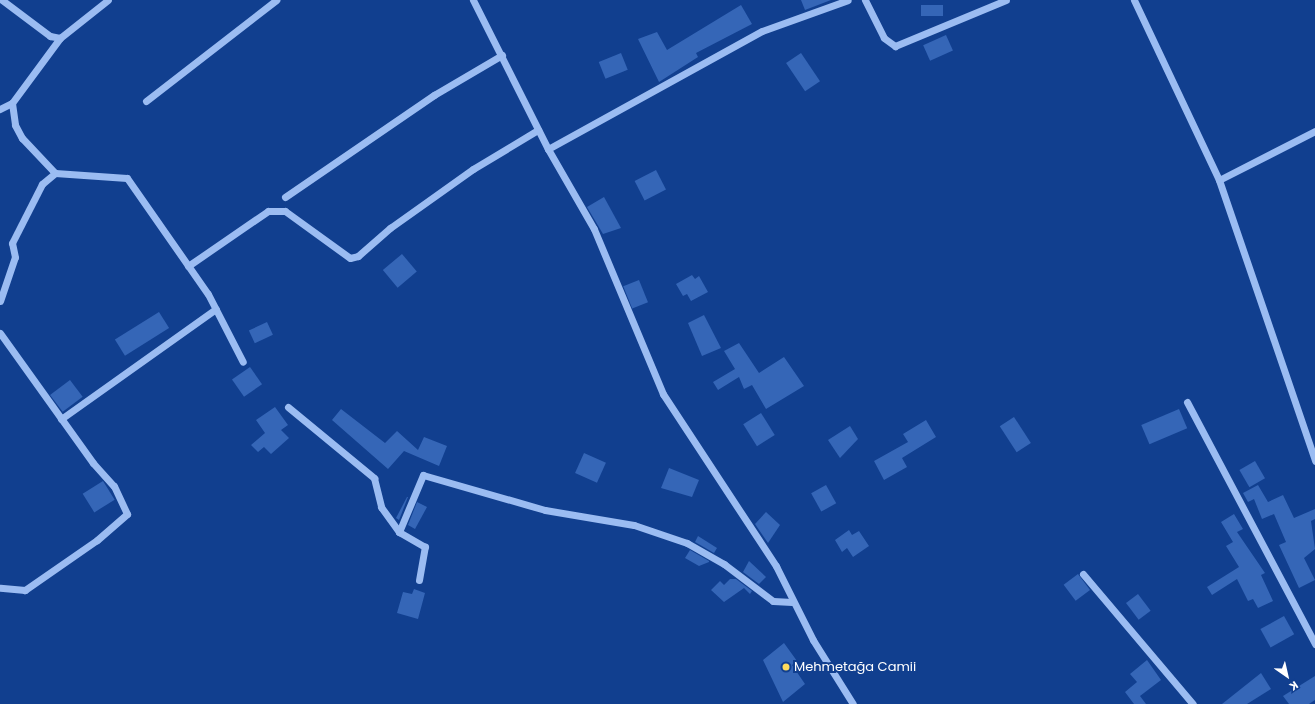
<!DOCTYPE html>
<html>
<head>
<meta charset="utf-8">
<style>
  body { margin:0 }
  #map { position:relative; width:1315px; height:704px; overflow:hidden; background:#113f8f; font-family:Poppins,sans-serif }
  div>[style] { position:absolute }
  .building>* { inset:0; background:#3566b7; transform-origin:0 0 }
  .minor>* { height:7px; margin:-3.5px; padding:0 3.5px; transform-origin:3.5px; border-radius:3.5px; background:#9bbcf2 }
  .dots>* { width:11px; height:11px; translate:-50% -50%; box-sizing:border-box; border:2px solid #113f8f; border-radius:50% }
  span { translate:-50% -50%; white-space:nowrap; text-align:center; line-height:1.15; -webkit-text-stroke:4px #113f8f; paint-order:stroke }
  .poi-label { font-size:13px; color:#fff }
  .left { translate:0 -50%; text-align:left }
  .north { position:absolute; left:1267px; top:656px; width:40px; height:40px; -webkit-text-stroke:3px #113f8f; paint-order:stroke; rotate:146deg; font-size:11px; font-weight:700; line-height:16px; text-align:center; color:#fff }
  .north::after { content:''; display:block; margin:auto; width:14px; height:18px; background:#fff; clip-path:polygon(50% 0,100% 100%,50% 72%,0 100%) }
</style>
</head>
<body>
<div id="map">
  <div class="building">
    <i style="clip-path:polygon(801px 0,831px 0,805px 10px)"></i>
    <i style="clip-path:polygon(741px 5px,752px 24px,696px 53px,698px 57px,659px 82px,638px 39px,657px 32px,667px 50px)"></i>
    <i style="left:921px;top:5px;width:22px;height:11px"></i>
    <i style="left:946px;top:35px;width:17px;height:25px;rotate:66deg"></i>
    <i style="left:621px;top:53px;width:18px;height:24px;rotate:68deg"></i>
    <i style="left:801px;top:53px;width:34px;height:18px;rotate:56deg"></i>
    <i style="left:656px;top:170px;width:22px;height:24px;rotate:63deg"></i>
    <i style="clip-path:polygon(604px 197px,621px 228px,603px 234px,587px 207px)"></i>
    <i style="left:402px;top:254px;width:23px;height:25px;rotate:50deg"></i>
    <i style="clip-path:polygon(692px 275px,695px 279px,699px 276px,708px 292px,691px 301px,687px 294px,683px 296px,676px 284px)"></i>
    <i style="left:639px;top:280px;width:24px;height:17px;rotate:68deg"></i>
    <i style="left:159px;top:312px;width:19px;height:52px;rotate:58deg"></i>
    <i style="clip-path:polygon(704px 315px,721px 348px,702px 356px,688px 323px)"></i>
    <i style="left:267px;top:322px;width:14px;height:20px;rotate:65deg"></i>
    <i style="clip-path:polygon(739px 343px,759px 373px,784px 357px,804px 386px,766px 409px,752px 385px,744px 389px,739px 377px,718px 390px,713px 382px,735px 369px,724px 351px)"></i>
    <i style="left:250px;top:367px;width:21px;height:22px;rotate:55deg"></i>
    <i style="left:70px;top:380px;width:21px;height:25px;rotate:53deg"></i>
    <i style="clip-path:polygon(275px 407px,288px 425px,281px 430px,289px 438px,271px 454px,264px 447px,258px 452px,251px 445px,265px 433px,256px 420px)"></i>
    <i style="clip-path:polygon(341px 409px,385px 443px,397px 431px,418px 450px,424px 437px,447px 446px,439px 466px,404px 451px,388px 469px,332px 420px)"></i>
    <i style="left:1179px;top:409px;width:21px;height:41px;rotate:67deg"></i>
    <i style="left:761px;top:413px;width:26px;height:21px;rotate:58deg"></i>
    <i style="left:1014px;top:417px;width:31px;height:17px;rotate:57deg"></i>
    <i style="clip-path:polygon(926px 420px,936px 437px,902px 458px,907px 467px,884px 480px,874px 461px,908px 442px,903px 434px)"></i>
    <i style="clip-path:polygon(850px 426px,858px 439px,840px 458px,828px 440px)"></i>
    <i style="left:584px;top:453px;width:24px;height:22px;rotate:24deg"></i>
    <i style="left:1255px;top:461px;width:20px;height:18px;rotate:60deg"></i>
    <i style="clip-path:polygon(669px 468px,699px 480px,692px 497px,661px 488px)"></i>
    <i style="left:103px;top:481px;width:22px;height:24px;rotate:58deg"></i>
    <i style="left:826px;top:485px;width:21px;height:17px;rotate:61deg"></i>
    <i style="clip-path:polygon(1258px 485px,1268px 502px,1283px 495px,1294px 518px,1315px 509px,1315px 519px,1311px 521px,1315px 549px,1304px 558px,1315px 580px,1299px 588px,1279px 545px,1286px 542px,1274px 514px,1262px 519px,1254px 499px,1248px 502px,1243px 493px)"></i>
    <i style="clip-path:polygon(407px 497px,408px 497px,399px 520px,396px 518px)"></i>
    <i style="clip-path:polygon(417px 502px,427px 507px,415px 529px,408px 525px)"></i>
    <i style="clip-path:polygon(766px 512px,780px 525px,768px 543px,755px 524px)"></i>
    <i style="clip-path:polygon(1234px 514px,1243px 529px,1237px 532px,1265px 573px,1261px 575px,1273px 601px,1258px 608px,1253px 599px,1248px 601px,1237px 579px,1212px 595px,1207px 587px,1239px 567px,1226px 546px,1233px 542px,1221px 522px)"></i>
    <i style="clip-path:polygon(849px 530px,852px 535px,859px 531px,869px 546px,853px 557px,847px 548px,842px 552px,835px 540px)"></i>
    <i style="clip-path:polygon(698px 536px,717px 548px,714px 553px,695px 542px)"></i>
    <i style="clip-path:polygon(690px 550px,709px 561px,709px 562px,699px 566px,685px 558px)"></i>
    <i style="clip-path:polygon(749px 561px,766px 577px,759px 584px,743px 572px)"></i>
    <i style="left:1078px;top:574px;width:20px;height:18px;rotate:53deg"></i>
    <i style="clip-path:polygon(730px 579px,736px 579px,752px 591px,750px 594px,744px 588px,724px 602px,711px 590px,720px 581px,724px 585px)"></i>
    <i style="clip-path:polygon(414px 589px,425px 593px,418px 619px,397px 613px,403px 592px,412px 594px)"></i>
    <i style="left:1138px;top:594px;width:21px;height:15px;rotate:53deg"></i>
    <i style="left:1284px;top:616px;width:21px;height:27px;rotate:61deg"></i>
    <i style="clip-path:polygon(784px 643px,797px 661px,792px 665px,805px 684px,783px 702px,763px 660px)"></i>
    <i style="clip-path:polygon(1147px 660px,1161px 680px,1140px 696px,1146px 704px,1134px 704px,1125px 692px,1137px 682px,1130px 674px)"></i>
    <i style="clip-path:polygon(1261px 673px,1271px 689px,1247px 704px,1222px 704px)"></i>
    <i style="clip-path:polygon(1315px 676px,1315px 700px,1309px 704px,1289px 704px,1283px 696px)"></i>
  </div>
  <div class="minor">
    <i style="left:2px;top:0;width:60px;rotate:36.9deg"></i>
    <i style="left:50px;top:36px;width:10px;rotate:11deg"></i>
    <i style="left:60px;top:38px;width:61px;rotate:-38.4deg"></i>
    <i style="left:473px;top:0;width:167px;rotate:63.3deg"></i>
    <i style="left:548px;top:149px;width:92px;rotate:60.1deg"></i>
    <i style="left:594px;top:229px;width:179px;rotate:67.3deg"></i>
    <i style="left:663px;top:394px;width:206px;rotate:56.7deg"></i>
    <i style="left:776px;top:566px;width:83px;rotate:63.4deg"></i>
    <i style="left:813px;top:640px;width:75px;rotate:58deg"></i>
    <i style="left:865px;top:0;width:42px;rotate:63.4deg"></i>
    <i style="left:884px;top:38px;width:14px;rotate:36deg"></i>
    <i style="left:895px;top:46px;width:120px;rotate:-22.5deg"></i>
    <i style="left:1134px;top:0;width:199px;rotate:64.7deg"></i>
    <i style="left:1219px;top:180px;width:297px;rotate:71.1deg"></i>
    <i style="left:146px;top:101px;width:165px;rotate:-37.8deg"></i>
    <i style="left:12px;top:103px;width:22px;rotate:82deg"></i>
    <i style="left:15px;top:125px;width:15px;rotate:62deg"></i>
    <i style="left:22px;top:138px;width:48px;rotate:46.7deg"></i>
    <i style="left:55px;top:173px;width:72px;rotate:4deg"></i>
    <i style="left:127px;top:178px;width:141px;rotate:55.1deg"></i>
    <i style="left:208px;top:294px;width:76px;rotate:62.8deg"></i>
    <i style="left:0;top:109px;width:13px;rotate:-27deg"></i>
    <i style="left:12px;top:103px;width:81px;rotate:-53.6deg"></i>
    <i style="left:548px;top:149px;width:244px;rotate:-28.9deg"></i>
    <i style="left:762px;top:31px;width:91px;rotate:-19.8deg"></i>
    <i style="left:1219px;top:180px;width:108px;rotate:-27deg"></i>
    <i style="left:285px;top:197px;width:181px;rotate:-34.4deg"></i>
    <i style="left:434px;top:95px;width:79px;rotate:-30.5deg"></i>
    <i style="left:188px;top:266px;width:97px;rotate:-34.5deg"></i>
    <i style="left:268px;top:211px;width:17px"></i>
    <i style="left:285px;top:211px;width:80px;rotate:35.9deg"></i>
    <i style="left:350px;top:258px;width:8px;rotate:-14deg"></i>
    <i style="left:358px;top:256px;width:43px;rotate:-41.2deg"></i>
    <i style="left:390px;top:228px;width:102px;rotate:-35.4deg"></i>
    <i style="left:473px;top:169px;width:76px;rotate:-31deg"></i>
    <i style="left:0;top:301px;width:46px;rotate:-71.2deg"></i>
    <i style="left:15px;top:257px;width:14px;rotate:-102deg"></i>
    <i style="left:12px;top:243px;width:66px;rotate:-63deg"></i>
    <i style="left:42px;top:184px;width:17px;rotate:-40deg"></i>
    <i style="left:0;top:333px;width:160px;rotate:54.4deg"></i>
    <i style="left:93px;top:463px;width:31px;rotate:48deg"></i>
    <i style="left:114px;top:486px;width:31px;rotate:65deg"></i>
    <i style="left:127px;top:514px;width:40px;rotate:139deg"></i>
    <i style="left:97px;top:540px;width:88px;rotate:145.2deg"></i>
    <i style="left:25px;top:590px;width:25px;rotate:-175deg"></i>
    <i style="left:1187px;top:402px;width:274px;rotate:62.1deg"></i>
    <i style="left:288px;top:407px;width:112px;rotate:39.5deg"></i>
    <i style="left:374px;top:478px;width:30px;rotate:76deg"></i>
    <i style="left:381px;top:507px;width:31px;rotate:54deg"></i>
    <i style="left:61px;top:419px;width:190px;rotate:-35.4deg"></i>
    <i style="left:1083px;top:574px;width:170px;rotate:49.8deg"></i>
    <i style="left:419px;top:580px;width:34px;rotate:-80deg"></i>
    <i style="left:425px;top:547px;width:30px;rotate:-150deg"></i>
    <i style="left:399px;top:532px;width:62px;rotate:-67.2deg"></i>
    <i style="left:423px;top:475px;width:127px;rotate:16deg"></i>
    <i style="left:545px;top:510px;width:90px;rotate:9.6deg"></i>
    <i style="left:634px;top:525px;width:56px;rotate:18.8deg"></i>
    <i style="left:687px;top:543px;width:43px;rotate:29.6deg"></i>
    <i style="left:724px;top:564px;width:61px;rotate:37.1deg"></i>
    <i style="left:773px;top:601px;width:19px;rotate:3deg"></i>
  </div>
  <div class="dots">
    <i style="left:786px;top:667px;background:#ffdb5c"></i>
  </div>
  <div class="poi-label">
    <span class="left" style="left:794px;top:667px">Mehmetağa Camii</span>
  </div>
  <div class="north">K</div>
</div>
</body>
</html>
